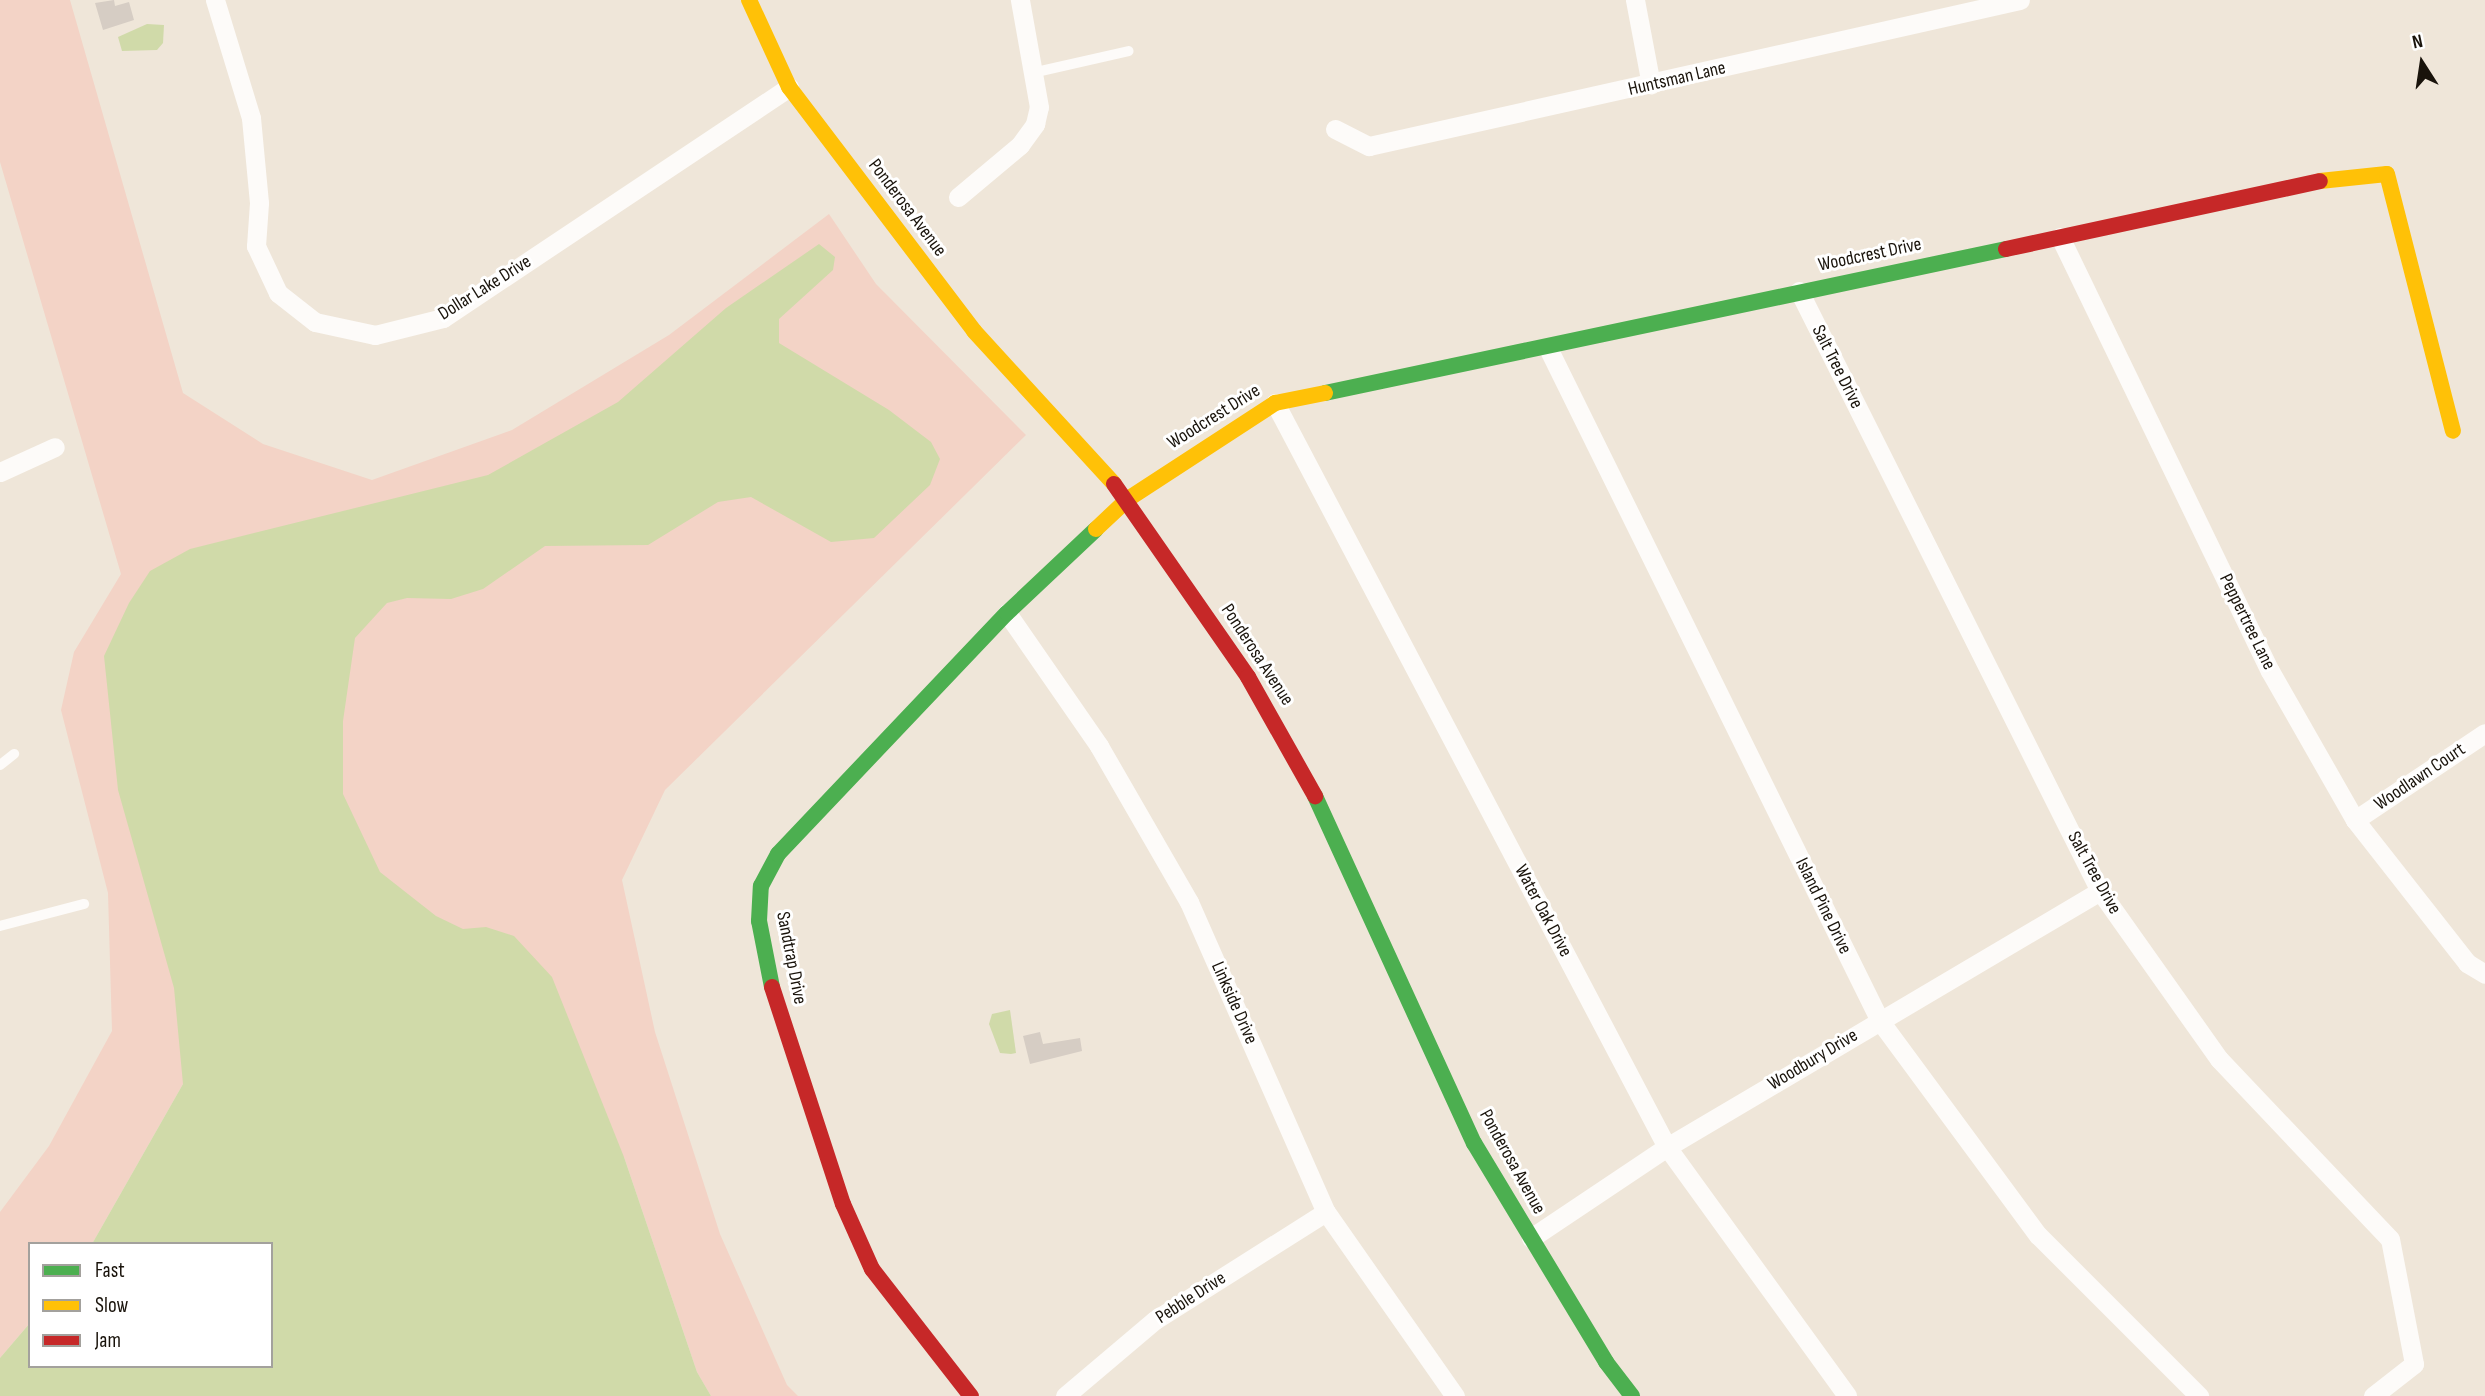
<!DOCTYPE html>
<html>
<head>
<meta charset="utf-8">
<style>
  body { margin:0 }
  #map { position:relative; width:2485px; height:1396px; overflow:hidden; background:#efe6d9; font-family:"Sofia Sans Condensed",sans-serif }
  div>[style] { position:absolute }
  .green>* { inset:0; background:#f3d3c6 }
  .water>* { inset:0; background:#d0daa9 }
  .building>* { inset:0; background:#d6cdc4 }
  .lane>* { height:10px; margin:-5px; padding:0 5px; transform-origin:5px; border-radius:5px; background:#fdfbf9 }
  .street>* { height:19px; margin:-9.5px; padding:0 9.5px; transform-origin:9.5px; border-radius:9.5px; background:#fdfbf9 }
  .fast>* { height:16px; margin:-8px; padding:0 8px; transform-origin:8px; border-radius:8px; background:#4caf50 }
  .slow>* { height:16px; margin:-8px; padding:0 8px; transform-origin:8px; border-radius:8px; background:#ffc107 }
  .jam>* { height:16px; margin:-8px; padding:0 8px; transform-origin:8px; border-radius:8px; background:#c62828 }
  span { translate:-50% -50%; white-space:nowrap; text-align:center; line-height:1.15; -webkit-text-stroke:6px #fff; paint-order:stroke }
  .street-label { font-size:19px; color:#19130b }
  .legend { position:absolute; left:28px; top:1242px; width:245px; height:126px; box-sizing:border-box; background:#fff; border:2px solid #a3a19d; margin:0; padding:9px 12px; list-style:none; font-size:21px; color:#19130b }
  .legend li { display:flex; align-items:center; gap:14px; height:35px }
  .legend b { width:35px; border:2px solid #a3a19d }
  .north { position:absolute; left:2387px; top:28px; width:70px; height:70px; -webkit-text-stroke:5px #fff; paint-order:stroke; rotate:348deg; font-size:19px; font-weight:700; line-height:28px; text-align:center; color:#19130b }
  .north::after { content:''; display:block; margin:auto; width:24px; height:32px; background:#19130b; clip-path:polygon(50% 0,100% 100%,50% 72%,0 100%) }
</style>
</head>
<body>
<div id="map">
  <div class="green">
    <i style="clip-path:polygon(0 0,70px 0,183px 393px,263px 444px,372px 480px,512px 430px,669px 335px,829px 214px,876px 284px,1026px 435px,665px 790px,622px 880px,655px 1032px,720px 1234px,787px 1385px,798px 1396px,711px 1396px,697px 1372px,624px 1157px,183px 1084px,92px 1244px,30px 1244px,30px 1323px,0 1358px,0 1212px,49px 1146px,112px 1031px,108px 893px,61px 710px,74px 652px,121px 574px,0 162px)"></i>
  </div>
  <div class="water">
    <i style="clip-path:polygon(147px 24px,164px 25px,163px 43px,157px 50px,122px 51px,118px 37px)"></i>
    <i style="clip-path:polygon(819px 244px,835px 257px,833px 270px,779px 319px,779px 343px,889px 410px,931px 442px,940px 459px,930px 485px,874px 538px,831px 542px,751px 497px,718px 502px,648px 545px,545px 546px,483px 589px,451px 599px,407px 598px,387px 603px,355px 638px,343px 721px,343px 794px,380px 872px,436px 916px,463px 929px,486px 927px,514px 936px,552px 977px,624px 1157px,697px 1372px,711px 1396px,0 1396px,0 1358px,30px 1323px,30px 1366px,271px 1366px,271px 1244px,92px 1244px,183px 1084px,174px 988px,118px 790px,104px 656px,129px 603px,150px 571px,190px 549px,488px 475px,618px 402px,726px 308px)"></i>
    <i style="clip-path:polygon(1010px 1010px,1016px 1053px,1011px 1054px,1000px 1053px,989px 1024px,992px 1014px)"></i>
  </div>
  <div class="building">
    <i style="clip-path:polygon(114px 0,115px 6px,129px 2px,134px 20px,103px 30px,95px 3px)"></i>
    <i style="clip-path:polygon(1040px 1032px,1043px 1044px,1080px 1038px,1082px 1051px,1030px 1064px,1023px 1036px)"></i>
  </div>
  <div class="lane">
    <i style="left:1032px;top:73px;width:99px;rotate:-12.8deg"></i>
    <i style="left:0;top:765px;width:18px;rotate:-38deg"></i>
    <i style="left:0;top:926px;width:87px;rotate:-14.7deg"></i>
  </div>
  <div class="street">
    <i style="left:215px;top:0;width:123px;rotate:73deg"></i>
    <i style="left:251px;top:118px;width:85px;rotate:84.6deg"></i>
    <i style="left:259px;top:203px;width:43px;rotate:94deg"></i>
    <i style="left:256px;top:246px;width:52px;rotate:64.9deg"></i>
    <i style="left:278px;top:293px;width:47px;rotate:38.1deg"></i>
    <i style="left:315px;top:322px;width:61px;rotate:12.2deg"></i>
    <i style="left:375px;top:335px;width:70px;rotate:-14deg"></i>
    <i style="left:443px;top:318px;width:416px;rotate:-33.7deg"></i>
    <i style="left:1635px;top:0;width:86px;rotate:79.3deg"></i>
    <i style="left:1335px;top:129px;width:38px;rotate:27deg"></i>
    <i style="left:1369px;top:146px;width:667px;rotate:-12.64deg"></i>
    <i style="left:958px;top:197px;width:81px;rotate:-40deg"></i>
    <i style="left:1020px;top:145px;width:26px;rotate:-54deg"></i>
    <i style="left:1035px;top:124px;width:17px;rotate:-77deg"></i>
    <i style="left:1039px;top:107px;width:109px;rotate:-100.1deg"></i>
    <i style="left:2060px;top:237px;width:482px;rotate:64.2deg"></i>
    <i style="left:2270px;top:671px;width:172px;rotate:60.3deg"></i>
    <i style="left:2355px;top:820px;width:182px;rotate:51.9deg"></i>
    <i style="left:2467px;top:963px;width:21px;rotate:31deg"></i>
    <i style="left:1799px;top:291px;width:671px;rotate:63.36deg"></i>
    <i style="left:2100px;top:891px;width:206px;rotate:54.7deg"></i>
    <i style="left:2219px;top:1059px;width:248px;rotate:46.5deg"></i>
    <i style="left:2390px;top:1239px;width:127px;rotate:79.1deg"></i>
    <i style="left:2414px;top:1364px;width:52px;rotate:142deg"></i>
    <i style="left:1548px;top:348px;width:750px;rotate:63.74deg"></i>
    <i style="left:1880px;top:1021px;width:266px;rotate:53.6deg"></i>
    <i style="left:2038px;top:1235px;width:228px;rotate:45deg"></i>
    <i style="left:1275px;top:403px;width:841px;rotate:62.22deg"></i>
    <i style="left:1667px;top:1147px;width:307px;rotate:54.1deg"></i>
    <i style="left:0;top:472px;width:60px;rotate:-24.4deg"></i>
    <i style="left:1007px;top:613px;width:162px;rotate:55.3deg"></i>
    <i style="left:1099px;top:746px;width:180px;rotate:60deg"></i>
    <i style="left:1189px;top:902px;width:339px;rotate:66.2deg"></i>
    <i style="left:1326px;top:1212px;width:225px;rotate:55deg"></i>
    <i style="left:2355px;top:820px;width:156px;rotate:-33.8deg"></i>
    <i style="left:1531px;top:1238px;width:164px;rotate:-33.8deg"></i>
    <i style="left:1667px;top:1147px;width:503px;rotate:-30.59deg"></i>
    <i style="left:1065px;top:1396px;width:118px;rotate:-40.2deg"></i>
    <i style="left:1155px;top:1320px;width:202px;rotate:-32.3deg"></i>
  </div>
  <div class="fast">
    <i style="left:1325px;top:393px;width:696px;rotate:-11.94deg"></i>
    <i style="left:1315px;top:796px;width:382px;rotate:65.4deg"></i>
    <i style="left:1474px;top:1143px;width:256px;rotate:58.9deg"></i>
    <i style="left:1606px;top:1362px;width:43px;rotate:52.6deg"></i>
    <i style="left:772px;top:987px;width:67px;rotate:-101.1deg"></i>
    <i style="left:759px;top:921px;width:35px;rotate:-87deg"></i>
    <i style="left:761px;top:886px;width:36px;rotate:-62deg"></i>
    <i style="left:778px;top:854px;width:332px;rotate:-46.5deg"></i>
    <i style="left:1007px;top:613px;width:122px;rotate:-43.3deg"></i>
  </div>
  <div class="slow">
    <i style="left:749px;top:0;width:96px;rotate:65.3deg"></i>
    <i style="left:789px;top:87px;width:306px;rotate:52.8deg"></i>
    <i style="left:974px;top:331px;width:207px;rotate:47.5deg"></i>
    <i style="left:2320px;top:181px;width:67px;rotate:-6deg"></i>
    <i style="left:2387px;top:174px;width:265px;rotate:75.6deg"></i>
    <i style="left:1096px;top:529px;width:44px;rotate:-43.2deg"></i>
    <i style="left:1128px;top:499px;width:176px;rotate:-33.1deg"></i>
    <i style="left:1275px;top:403px;width:51px;rotate:-11.3deg"></i>
  </div>
  <div class="jam">
    <i style="left:2006px;top:249px;width:321px;rotate:-12.2deg"></i>
    <i style="left:1114px;top:484px;width:235px;rotate:55.2deg"></i>
    <i style="left:1248px;top:677px;width:137px;rotate:60.6deg"></i>
    <i style="left:772px;top:987px;width:228px;rotate:71.9deg"></i>
    <i style="left:843px;top:1204px;width:71px;rotate:66deg"></i>
    <i style="left:872px;top:1269px;width:161px;rotate:52.1deg"></i>
  </div>
  <div class="street-label">
    <span style="left:1677px;top:79px;rotate:-13deg">Huntsman Lane</span>
    <span style="left:907px;top:208px;rotate:53deg">Ponderosa Avenue</span>
    <span style="left:1870px;top:255px;rotate:-12deg">Woodcrest Drive</span>
    <span style="left:485px;top:288px;rotate:-32deg">Dollar Lake Drive</span>
    <span style="left:1837px;top:367px;rotate:63deg">Salt Tree Drive</span>
    <span style="left:1214px;top:417px;rotate:-32deg">Woodcrest Drive</span>
    <span style="left:2247px;top:622px;rotate:64deg">Peppertree Lane</span>
    <span style="left:1257px;top:655px;rotate:57deg">Ponderosa Avenue</span>
    <span style="left:2420px;top:777px;rotate:-34deg">Woodlawn Court</span>
    <span style="left:2094px;top:873px;rotate:61deg">Salt Tree Drive</span>
    <span style="left:1823px;top:906px;rotate:64deg">Island Pine Drive</span>
    <span style="left:1543px;top:911px;rotate:62deg">Water Oak Drive</span>
    <span style="left:791px;top:958px;rotate:79deg">Sandtrap Drive</span>
    <span style="left:1234px;top:1003px;rotate:66deg">Linkside Drive</span>
    <span style="left:1813px;top:1060px;rotate:-31deg">Woodbury Drive</span>
    <span style="left:1512px;top:1162px;rotate:61deg">Ponderosa Avenue</span>
    <span style="left:1191px;top:1298px;rotate:-33deg">Pebble Drive</span>
  </div>
  <ul class="legend">
  <li><b style="height:9px;background:#4caf50"></b>Fast</li>
  <li><b style="height:9px;background:#ffc107"></b>Slow</li>
  <li><b style="height:9px;background:#c62828"></b>Jam</li>
  </ul>
  <div class="north">N</div>
</div>
</body>
</html>
